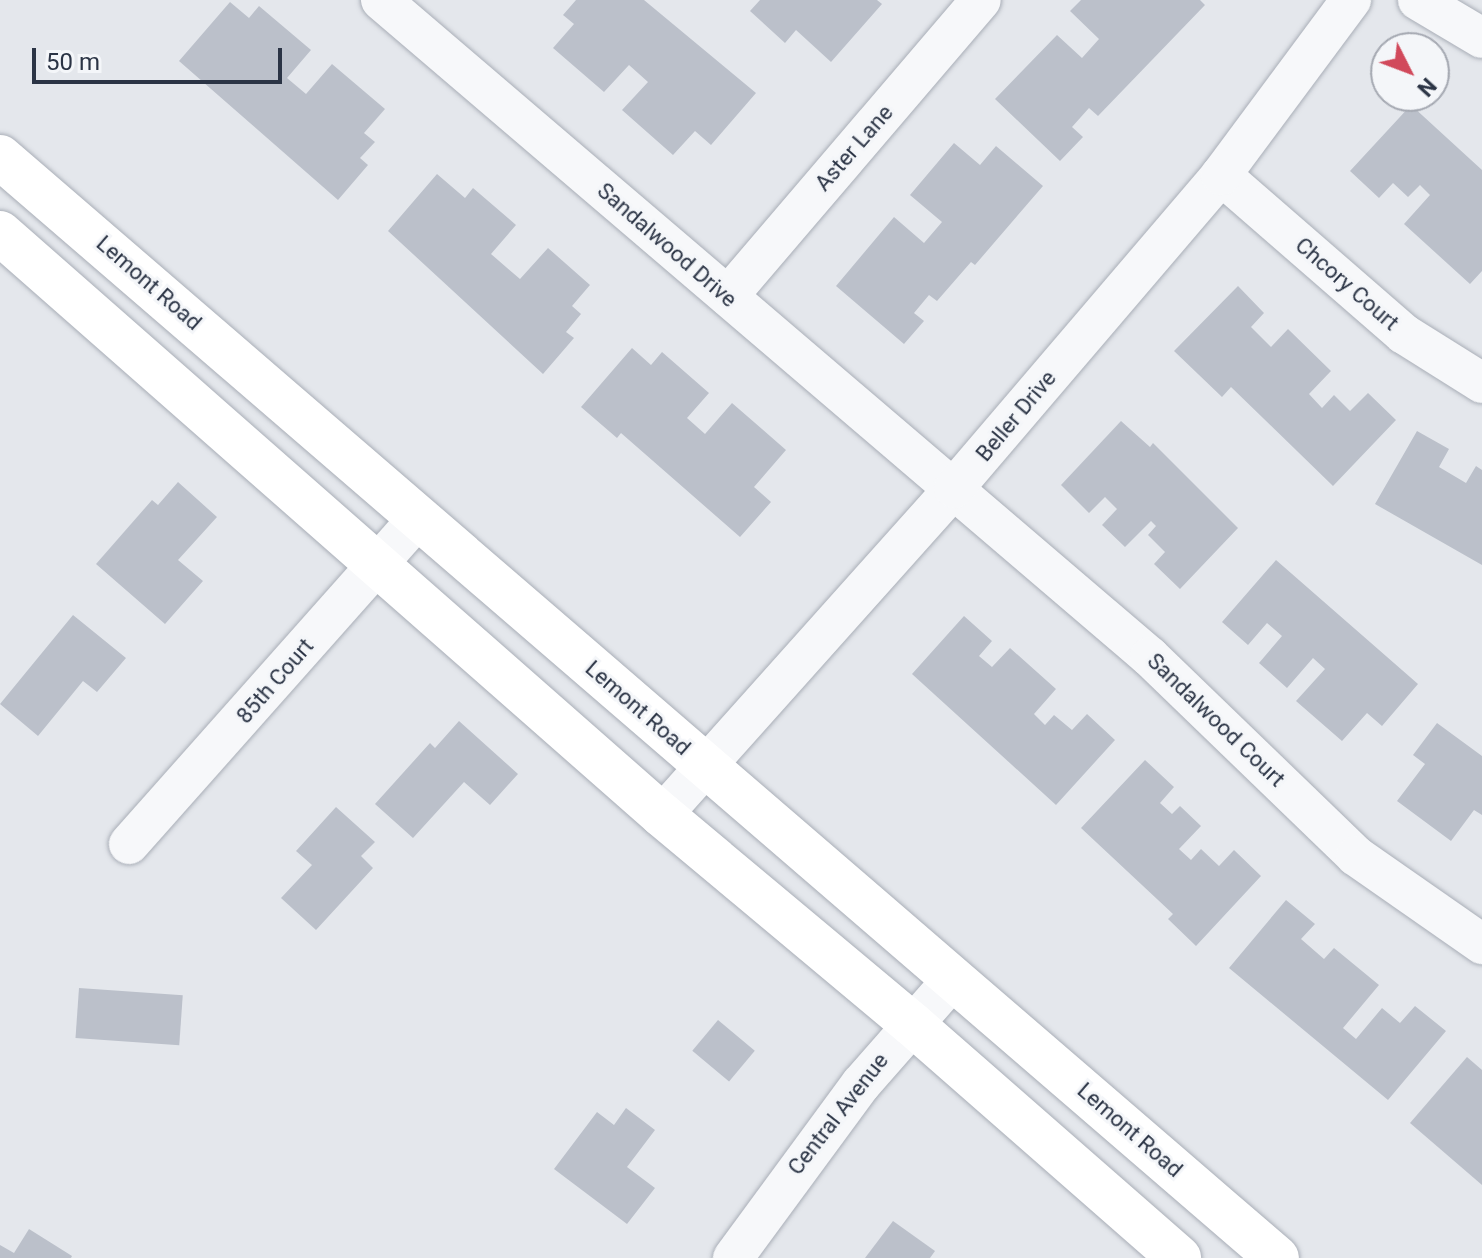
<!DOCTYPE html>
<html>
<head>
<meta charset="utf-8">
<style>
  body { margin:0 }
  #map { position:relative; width:1482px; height:1258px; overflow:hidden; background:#e4e7ec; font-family:Roboto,sans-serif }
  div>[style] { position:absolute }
  .building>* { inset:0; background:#bbc0ca; transform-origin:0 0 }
  .roads { filter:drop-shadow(0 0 2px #a9aeb7) drop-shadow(0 0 2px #a9aeb7) }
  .street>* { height:40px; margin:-20px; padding:0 20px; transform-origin:20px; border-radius:20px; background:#f7f8fa }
  .secondary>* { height:44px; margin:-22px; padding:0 22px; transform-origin:22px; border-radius:22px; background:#fff }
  span { translate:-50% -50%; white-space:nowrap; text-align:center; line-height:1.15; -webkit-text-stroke:6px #f4f6f9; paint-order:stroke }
  .street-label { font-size:22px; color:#2b3445 }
  .north { position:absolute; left:1370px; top:32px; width:80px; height:80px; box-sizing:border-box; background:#f4f6f9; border:2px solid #a4a8b1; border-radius:50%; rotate:132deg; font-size:22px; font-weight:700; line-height:32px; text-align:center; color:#2b3445 }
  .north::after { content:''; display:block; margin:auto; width:28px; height:36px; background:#d1495b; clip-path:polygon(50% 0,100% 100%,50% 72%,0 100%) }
  .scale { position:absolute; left:32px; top:48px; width:250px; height:36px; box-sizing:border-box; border:4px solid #2b3445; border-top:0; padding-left:10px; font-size:24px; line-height:28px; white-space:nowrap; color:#2b3445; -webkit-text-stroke:6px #f4f6f9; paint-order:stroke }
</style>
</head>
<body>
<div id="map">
  <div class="building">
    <i style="clip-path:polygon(576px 0,644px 0,756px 93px,711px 145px,695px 131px,673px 155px,622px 110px,648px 82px,629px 65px,604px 92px,553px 48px,574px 24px,563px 15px)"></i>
    <i style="clip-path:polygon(760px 0,877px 0,882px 4px,831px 62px,796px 30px,785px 43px,750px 11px)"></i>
    <i style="clip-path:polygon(1081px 0,1200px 0,1205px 5px,1098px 116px,1089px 108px,1072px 127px,1083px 137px,1060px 161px,995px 99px,1057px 35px,1082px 58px,1099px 39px,1070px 11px)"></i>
    <i style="clip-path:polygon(230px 2px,249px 18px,259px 6px,311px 50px,287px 78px,306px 94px,332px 64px,385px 109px,364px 133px,375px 142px,360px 158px,368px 165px,338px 200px,179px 61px)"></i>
    <i style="clip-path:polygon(1411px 105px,1482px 170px,1482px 271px,1470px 284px,1404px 224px,1430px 195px,1420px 185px,1408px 197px,1393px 183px,1379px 198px,1350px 171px)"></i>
    <i style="clip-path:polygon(954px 143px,980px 165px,996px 146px,1043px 186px,975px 265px,971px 262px,937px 301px,929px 295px,914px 313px,924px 321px,904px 344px,836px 286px,894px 217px,924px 243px,942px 222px,910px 195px)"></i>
    <i style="clip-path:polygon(437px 174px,465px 198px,473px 188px,516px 225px,491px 254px,520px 279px,548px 248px,590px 285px,572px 306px,581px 314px,566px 332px,574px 338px,543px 374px,388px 231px)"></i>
    <i style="clip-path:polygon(1238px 286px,1264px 313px,1251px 327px,1271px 347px,1288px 329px,1331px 371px,1309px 394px,1322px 408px,1334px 395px,1350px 411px,1368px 393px,1396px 420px,1333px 486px,1231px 387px,1222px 397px,1174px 351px)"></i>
    <i style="clip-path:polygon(632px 348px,651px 365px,662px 352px,709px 393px,687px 418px,705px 434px,732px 403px,786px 450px,754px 487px,771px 502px,740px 537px,621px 433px,617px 438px,581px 407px)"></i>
    <i style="clip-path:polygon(1121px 421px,1150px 447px,1153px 443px,1238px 528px,1180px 589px,1154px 564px,1165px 552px,1148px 535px,1156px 526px,1151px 521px,1125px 547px,1102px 525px,1117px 509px,1105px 497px,1089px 513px,1061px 485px)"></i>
    <i style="clip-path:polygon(1417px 431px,1449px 449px,1439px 467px,1466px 483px,1476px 466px,1482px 470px,1482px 565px,1375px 504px)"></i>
    <i style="clip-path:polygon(178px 482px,217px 517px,178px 560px,203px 581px,165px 624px,96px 564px,152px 500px,158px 505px)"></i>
    <i style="clip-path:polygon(1276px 560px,1418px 684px,1382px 726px,1367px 713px,1342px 741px,1296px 701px,1325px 669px,1313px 658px,1287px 688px,1259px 663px,1282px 636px,1267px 623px,1248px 645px,1222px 622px)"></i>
    <i style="clip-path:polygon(73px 615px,126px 658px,97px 692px,83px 681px,38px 736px,0 704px)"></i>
    <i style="clip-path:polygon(964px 616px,992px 641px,979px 656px,992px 667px,1010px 648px,1056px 689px,1034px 714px,1045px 725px,1054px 715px,1072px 730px,1087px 714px,1115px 740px,1056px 805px,912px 674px)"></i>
    <i style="clip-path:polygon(459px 721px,518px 774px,490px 805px,464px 782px,413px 838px,375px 804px,430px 743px,435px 748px)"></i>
    <i style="clip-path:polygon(1437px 723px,1482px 756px,1482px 815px,1474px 810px,1451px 841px,1397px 801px,1425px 764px,1413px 755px)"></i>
    <i style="clip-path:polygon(1145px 760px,1174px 787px,1160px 803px,1172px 814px,1180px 806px,1201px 826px,1179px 849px,1191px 860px,1201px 849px,1219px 866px,1234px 850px,1261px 876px,1196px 946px,1168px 919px,1173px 914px,1081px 828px)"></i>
    <i style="clip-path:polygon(336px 807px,375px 842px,361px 856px,373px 868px,316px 930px,281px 898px,312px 865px,296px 851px)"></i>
    <i style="clip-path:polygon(1286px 900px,1315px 924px,1301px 939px,1324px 959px,1334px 948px,1379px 985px,1343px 1028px,1356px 1039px,1382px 1008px,1400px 1023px,1415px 1006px,1446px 1031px,1388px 1100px,1229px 968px)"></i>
    <i style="left:79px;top:988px;width:104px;height:50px;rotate:4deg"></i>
    <i style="left:718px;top:1020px;width:48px;height:40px;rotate:40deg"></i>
    <i style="clip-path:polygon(1467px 1057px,1482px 1070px,1482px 1185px,1410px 1123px)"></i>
    <i style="clip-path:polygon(626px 1108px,655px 1130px,627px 1167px,655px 1188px,627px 1224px,554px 1169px,597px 1112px,614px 1125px)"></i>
    <i style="clip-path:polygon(893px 1221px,935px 1251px,930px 1258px,865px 1258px)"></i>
    <i style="clip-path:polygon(29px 1229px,72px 1256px,71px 1258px,0 1258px,0 1245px,14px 1253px)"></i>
  </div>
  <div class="roads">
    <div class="street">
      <i style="left:381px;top:0;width:1011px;rotate:40.51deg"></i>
      <i style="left:1150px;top:657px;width:286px;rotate:44deg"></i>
      <i style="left:1356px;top:856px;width:154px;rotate:34.9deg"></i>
      <i style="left:1418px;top:0;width:74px;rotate:30.7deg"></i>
      <i style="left:1221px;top:175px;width:242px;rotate:41deg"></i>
      <i style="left:1404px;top:334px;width:92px;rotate:32.1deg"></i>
      <i style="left:728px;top:296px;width:389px;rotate:-49.5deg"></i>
      <i style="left:662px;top:815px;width:438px;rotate:-48.2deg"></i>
      <i style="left:954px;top:488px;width:411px;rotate:-49.5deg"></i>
      <i style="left:1221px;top:175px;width:218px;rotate:-53.4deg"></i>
      <i style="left:129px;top:844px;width:437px;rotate:-48.4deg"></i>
      <i style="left:733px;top:1258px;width:216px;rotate:-53.7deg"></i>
      <i style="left:861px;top:1084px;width:141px;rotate:-48.7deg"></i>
    </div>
    <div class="secondary">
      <i style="left:0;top:157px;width:1686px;rotate:40.77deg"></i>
      <i style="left:0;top:233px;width:881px;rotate:41.32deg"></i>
      <i style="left:662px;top:815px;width:326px;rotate:39.9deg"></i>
      <i style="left:912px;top:1024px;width:355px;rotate:41.2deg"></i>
    </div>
  </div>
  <div class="street-label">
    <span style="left:854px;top:148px;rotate:-49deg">Aster Lane</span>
    <span style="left:667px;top:245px;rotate:41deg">Sandalwood Drive</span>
    <span style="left:149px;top:283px;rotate:41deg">Lemont Road</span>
    <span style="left:1347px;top:284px;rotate:41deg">Chcory Court</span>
    <span style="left:1016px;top:416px;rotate:-50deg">Beller Drive</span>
    <span style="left:275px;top:681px;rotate:-49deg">85th Court</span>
    <span style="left:638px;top:708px;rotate:41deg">Lemont Road</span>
    <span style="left:1216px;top:720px;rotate:44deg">Sandalwood Court</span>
    <span style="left:838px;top:1114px;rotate:-52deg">Central Avenue</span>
    <span style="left:1130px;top:1130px;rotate:41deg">Lemont Road</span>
  </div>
  <div class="north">N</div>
  <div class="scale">50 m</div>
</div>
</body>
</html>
